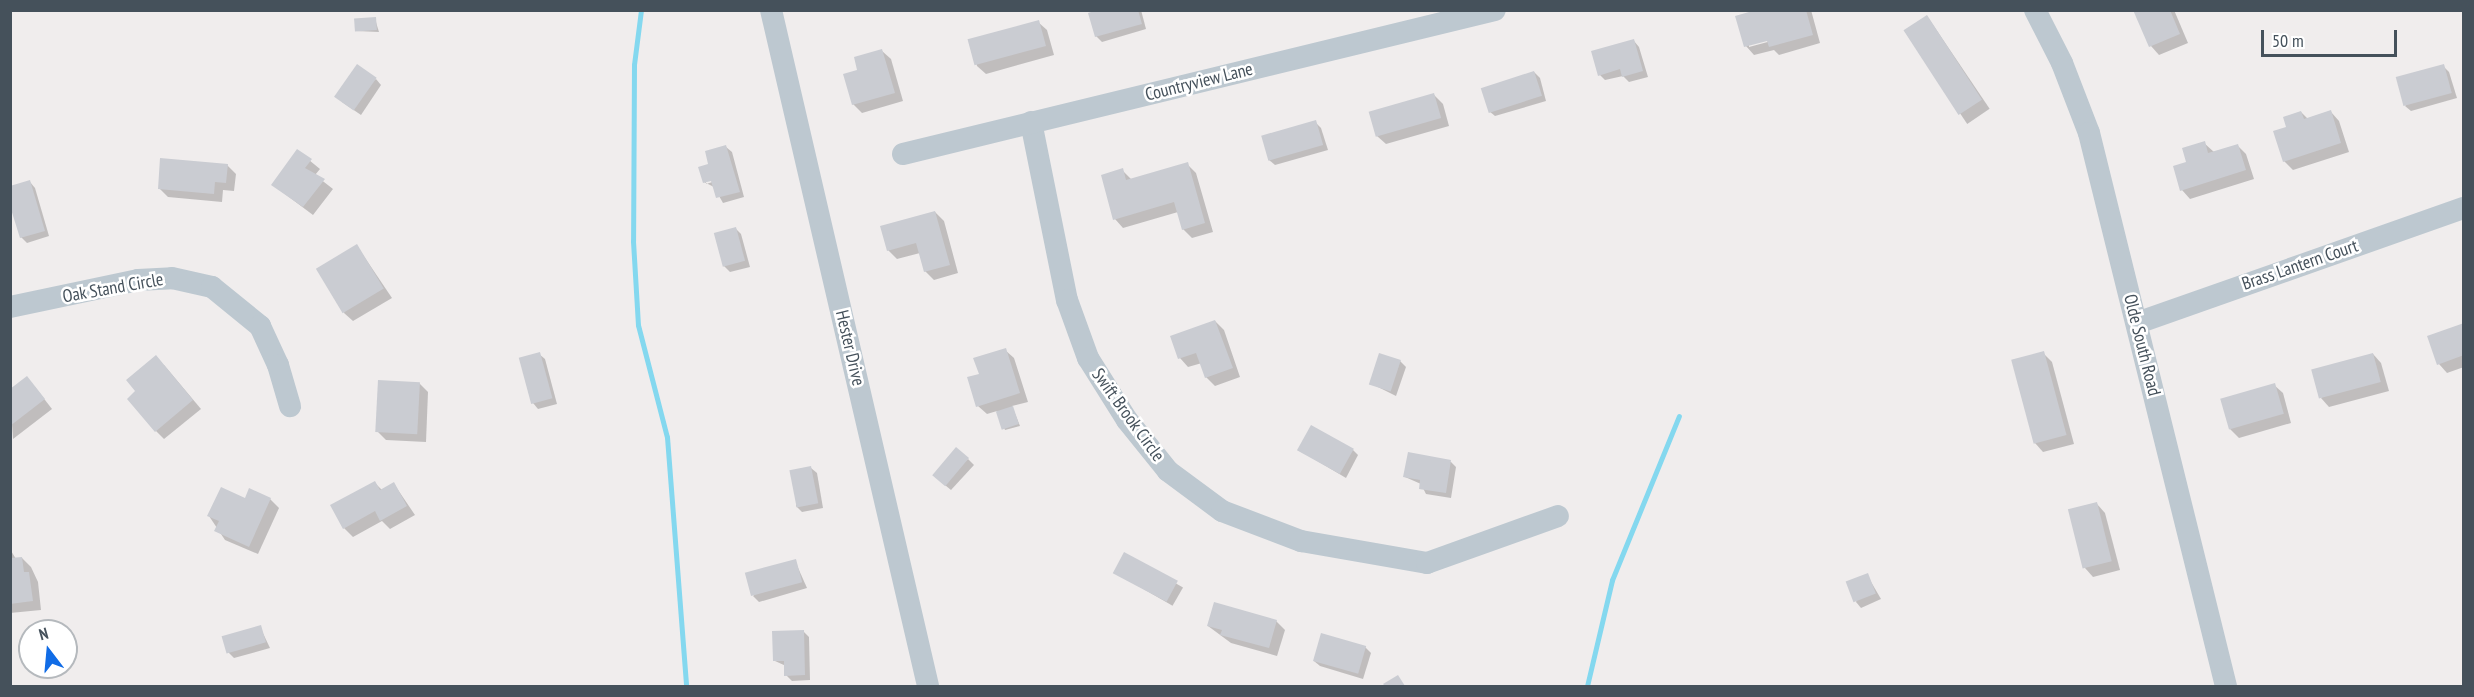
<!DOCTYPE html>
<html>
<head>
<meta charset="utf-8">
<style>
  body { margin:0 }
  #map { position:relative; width:2474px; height:697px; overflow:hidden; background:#f0eded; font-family:"PT Sans Narrow",sans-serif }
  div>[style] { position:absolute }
  .shadow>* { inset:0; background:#0003; transform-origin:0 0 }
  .stream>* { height:5px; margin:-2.5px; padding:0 2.5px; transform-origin:2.5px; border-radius:2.5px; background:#84d8ef }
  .building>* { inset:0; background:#caccd2; transform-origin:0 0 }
  .minor>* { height:22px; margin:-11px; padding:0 11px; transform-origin:11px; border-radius:11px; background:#bdc8d0 }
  span { translate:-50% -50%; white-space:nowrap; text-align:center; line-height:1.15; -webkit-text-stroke:5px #fff; paint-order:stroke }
  .street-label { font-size:18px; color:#45515b }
  .frame { position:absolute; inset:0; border:12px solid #45515b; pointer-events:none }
  .north { position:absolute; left:18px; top:619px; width:60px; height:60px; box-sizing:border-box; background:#fff; border:2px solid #b5b9bd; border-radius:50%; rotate:344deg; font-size:16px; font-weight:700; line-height:24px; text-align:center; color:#45515b }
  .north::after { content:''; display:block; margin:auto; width:21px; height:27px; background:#116ce6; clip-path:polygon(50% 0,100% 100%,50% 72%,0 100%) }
  .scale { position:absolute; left:2261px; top:30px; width:136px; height:27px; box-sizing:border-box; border:3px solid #45515b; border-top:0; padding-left:8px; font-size:18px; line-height:21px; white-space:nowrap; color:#45515b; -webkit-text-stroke:4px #fff; paint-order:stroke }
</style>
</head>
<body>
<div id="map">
  <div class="shadow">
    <i style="clip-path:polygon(1102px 10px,1141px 10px,1146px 29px,1102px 42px,1096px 36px)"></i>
    <i style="clip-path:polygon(evenodd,1761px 10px,1811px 10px,1820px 43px,1779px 55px,1774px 50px,1754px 55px,1746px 46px,1761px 10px,1774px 37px,1775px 40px,1749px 47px,1749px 44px,1774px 37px)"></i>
    <i style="clip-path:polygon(2135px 10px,2174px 10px,2188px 43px,2159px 55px,2151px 46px)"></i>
    <i style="left:1927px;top:16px;width:112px;height:27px;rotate:56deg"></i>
    <i style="clip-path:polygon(375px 19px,379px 32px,356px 31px)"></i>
    <i style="clip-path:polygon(1038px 22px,1047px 30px,1054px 55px,986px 74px,977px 66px,970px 41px)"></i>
    <i style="clip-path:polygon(1634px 41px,1639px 47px,1648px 77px,1629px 82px,1623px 76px,1605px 80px,1600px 75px)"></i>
    <i style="clip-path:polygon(882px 51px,891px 59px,903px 101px,862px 113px,853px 104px)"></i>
    <i style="clip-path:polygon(2443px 66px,2449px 72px,2457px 98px,2411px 111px,2405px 106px)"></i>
    <i style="clip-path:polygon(1534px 72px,1540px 78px,1546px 101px,1495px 116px,1489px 111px)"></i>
    <i style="clip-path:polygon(376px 79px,381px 85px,361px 115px,342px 102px)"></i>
    <i style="clip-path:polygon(1434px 95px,1443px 104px,1449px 126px,1386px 144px,1377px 136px,1371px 113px)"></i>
    <i style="clip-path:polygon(2301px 112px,2308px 119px,2331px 112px,2339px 121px,2349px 152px,2293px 170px,2284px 161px,2288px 128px)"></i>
    <i style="clip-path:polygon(1315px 122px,1321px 128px,1328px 150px,1275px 165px,1269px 160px,1263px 137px)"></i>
    <i style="clip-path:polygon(2204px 143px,2214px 152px,2237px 145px,2246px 154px,2254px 179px,2190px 199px,2182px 190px,2188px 163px)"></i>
    <i style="clip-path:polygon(evenodd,726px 147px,732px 152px,744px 197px,723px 203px,714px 187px,704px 182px,710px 165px,726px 147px,719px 180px,706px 184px,706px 181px,719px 180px)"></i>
    <i style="clip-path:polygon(298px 151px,320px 169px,315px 175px,333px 189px,313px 215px,273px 185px)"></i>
    <i style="clip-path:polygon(1187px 164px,1196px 173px,1213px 232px,1192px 238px,1183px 229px,1178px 212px,1123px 228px,1115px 219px,1122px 170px,1132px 180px)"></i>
    <i style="clip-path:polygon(227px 165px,236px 174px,234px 191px,223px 190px,222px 202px,168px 197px,159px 188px)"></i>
    <i style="clip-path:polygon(30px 182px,35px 188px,49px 236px,27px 243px,21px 237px)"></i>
    <i style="clip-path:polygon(935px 212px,944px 221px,958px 273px,934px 280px,925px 271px,920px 253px,897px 259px,888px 250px)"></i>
    <i style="clip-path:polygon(735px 228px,741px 234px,750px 267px,730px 272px,724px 266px)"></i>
    <i style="clip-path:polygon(357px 246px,392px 298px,353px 321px,344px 313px)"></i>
    <i style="clip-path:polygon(1215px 321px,1224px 330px,1240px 377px,1215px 386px,1206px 377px,1202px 363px,1188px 367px,1180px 358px,1172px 337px)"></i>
    <i style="clip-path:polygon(2464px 325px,2464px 367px,2447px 373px,2439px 364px)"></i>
    <i style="clip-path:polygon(1005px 350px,1014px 358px,1028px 402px,1012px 406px,1020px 426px,1005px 430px,997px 411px,987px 414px,978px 406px)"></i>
    <i style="clip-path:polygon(2043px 353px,2052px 362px,2074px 444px,2043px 452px,2035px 443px)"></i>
    <i style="clip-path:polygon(539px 354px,545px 359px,557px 404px,538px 409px,533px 403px)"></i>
    <i style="clip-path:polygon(2373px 354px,2381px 363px,2389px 391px,2329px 407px,2321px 398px)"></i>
    <i style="clip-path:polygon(1400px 361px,1406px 367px,1396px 396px,1370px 383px)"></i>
    <i style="clip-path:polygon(164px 365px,201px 409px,164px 439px,156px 431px)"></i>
    <i style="clip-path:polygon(419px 383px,428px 392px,426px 442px,386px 440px,378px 432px)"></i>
    <i style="clip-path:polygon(2274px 385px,2283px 393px,2291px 423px,2239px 438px,2230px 429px)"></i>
    <i style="clip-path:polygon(35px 387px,52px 409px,13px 439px,10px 391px)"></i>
    <i style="clip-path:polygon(1299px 450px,1353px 450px,1358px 455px,1346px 478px)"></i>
    <i style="clip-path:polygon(1409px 454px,1451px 462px,1456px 467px,1451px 498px,1426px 494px,1421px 484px,1405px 477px)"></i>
    <i style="clip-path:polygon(968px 459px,974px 465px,951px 490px,940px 481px)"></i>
    <i style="clip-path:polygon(811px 468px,817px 473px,823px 508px,802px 512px,796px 506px)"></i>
    <i style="clip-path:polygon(375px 483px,382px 490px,394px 484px,415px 515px,390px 529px,382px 521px,353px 537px,344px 528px)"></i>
    <i style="clip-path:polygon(270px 499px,279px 508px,258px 554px,225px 540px,209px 516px,245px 500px)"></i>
    <i style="clip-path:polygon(2097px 504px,2105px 513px,2120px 570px,2093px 577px,2085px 568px,2070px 510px)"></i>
    <i style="clip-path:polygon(10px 549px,16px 559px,22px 558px,31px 567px,38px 582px,41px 610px,10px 613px)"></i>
    <i style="left:1125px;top:554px;width:67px;height:21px;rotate:30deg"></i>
    <i style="clip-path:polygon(795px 561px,807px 588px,759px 602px,753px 596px)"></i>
    <i style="clip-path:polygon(1867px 575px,1881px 599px,1861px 608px,1856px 602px)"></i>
    <i style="clip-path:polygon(1276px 621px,1285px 630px,1277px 656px,1231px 643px,1208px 626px)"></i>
    <i style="clip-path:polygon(260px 627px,270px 648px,234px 658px,229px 653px,224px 637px)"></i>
    <i style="clip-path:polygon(803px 631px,809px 637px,810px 680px,792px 681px,786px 675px,786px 666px,775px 661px)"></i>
    <i style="clip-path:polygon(1365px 647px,1371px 653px,1363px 679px,1320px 666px,1314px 661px)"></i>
  </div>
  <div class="stream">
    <i style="left:641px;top:10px;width:55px;rotate:97.3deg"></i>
    <i style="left:634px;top:65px;width:176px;rotate:90.3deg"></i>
    <i style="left:633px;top:241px;width:84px;rotate:86.6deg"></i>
    <i style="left:638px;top:325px;width:116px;rotate:75.5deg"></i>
    <i style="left:667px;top:437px;width:250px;rotate:85.6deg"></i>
    <i style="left:1587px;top:686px;width:109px;rotate:-76.7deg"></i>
    <i style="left:1612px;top:580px;width:177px;rotate:-67.8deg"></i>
  </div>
  <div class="building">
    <i style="clip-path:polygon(1097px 10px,1138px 10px,1142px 24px,1095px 37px,1088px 13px)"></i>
    <i style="clip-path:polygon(1756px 10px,1806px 10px,1813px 35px,1769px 47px,1767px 41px,1744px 47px,1735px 16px)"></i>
    <i style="clip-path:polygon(2133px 10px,2170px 10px,2180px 34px,2149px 47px)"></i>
    <i style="left:1927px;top:15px;width:101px;height:28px;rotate:57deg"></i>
    <i style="left:376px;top:17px;width:13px;height:22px;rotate:86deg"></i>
    <i style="left:1039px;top:20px;width:27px;height:74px;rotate:75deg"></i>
    <i style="clip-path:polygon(1634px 39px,1643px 71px,1622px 77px,1620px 69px,1598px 76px,1591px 51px)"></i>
    <i style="clip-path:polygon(882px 49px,895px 93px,852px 105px,843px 74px,857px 70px,854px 57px)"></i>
    <i style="left:357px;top:64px;width:24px;height:40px;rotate:35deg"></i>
    <i style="left:2444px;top:64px;width:30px;height:50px;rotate:75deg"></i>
    <i style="left:1534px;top:71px;width:26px;height:56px;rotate:72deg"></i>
    <i style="left:1434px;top:93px;width:26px;height:68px;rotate:74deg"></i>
    <i style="clip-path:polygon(2331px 110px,2341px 143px,2283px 162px,2273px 131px,2286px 127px,2283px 117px,2301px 111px,2304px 119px)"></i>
    <i style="left:1316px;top:120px;width:26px;height:57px;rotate:74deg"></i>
    <i style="clip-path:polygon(2205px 141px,2208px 153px,2238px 144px,2246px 170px,2180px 191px,2173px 166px,2186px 162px,2182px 148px)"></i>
    <i style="clip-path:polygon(726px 145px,740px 192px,716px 198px,711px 181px,703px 183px,698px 167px,708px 164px,705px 151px)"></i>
    <i style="clip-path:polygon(297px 149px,312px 159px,305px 168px,325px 179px,303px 207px,271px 185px)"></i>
    <i style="clip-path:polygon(160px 158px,228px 164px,226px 183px,215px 182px,214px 194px,158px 189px)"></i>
    <i style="clip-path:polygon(1188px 162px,1205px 223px,1182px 230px,1174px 202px,1113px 220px,1101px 175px,1123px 168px,1126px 180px)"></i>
    <i style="clip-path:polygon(30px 180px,45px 231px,20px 238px,10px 206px,10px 186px)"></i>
    <i style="clip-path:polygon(935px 211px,950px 265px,924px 272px,916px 243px,887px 251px,880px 226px)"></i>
    <i style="left:736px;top:227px;width:35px;height:23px;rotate:75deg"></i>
    <i style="left:357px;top:244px;width:52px;height:48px;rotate:59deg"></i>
    <i style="clip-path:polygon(1215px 320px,1233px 368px,1205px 378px,1196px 353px,1178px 359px,1170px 336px)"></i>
    <i style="clip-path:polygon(2464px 323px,2464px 355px,2437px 365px,2427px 336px)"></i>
    <i style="clip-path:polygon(1006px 348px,1020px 393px,976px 407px,967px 377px,979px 374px,973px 358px)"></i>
    <i style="left:2044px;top:351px;width:87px;height:34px;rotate:75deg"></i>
    <i style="left:540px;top:352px;width:48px;height:22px;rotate:75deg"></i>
    <i style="left:1379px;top:353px;width:23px;height:33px;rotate:18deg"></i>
    <i style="left:2373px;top:353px;width:30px;height:64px;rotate:75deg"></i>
    <i style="clip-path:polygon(156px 355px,193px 400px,155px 432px,127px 399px,135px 391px,126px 380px)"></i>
    <i style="clip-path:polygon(27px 376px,45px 399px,10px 426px,10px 389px)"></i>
    <i style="left:378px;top:380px;width:42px;height:52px;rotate:3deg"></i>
    <i style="left:2275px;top:383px;width:32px;height:57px;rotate:74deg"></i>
    <i style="left:1013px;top:406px;width:19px;height:18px;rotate:72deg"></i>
    <i style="left:1311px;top:425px;width:49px;height:29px;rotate:29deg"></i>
    <i style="left:956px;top:447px;width:17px;height:37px;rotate:40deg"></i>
    <i style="clip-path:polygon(1408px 452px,1451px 460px,1446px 493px,1419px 489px,1420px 480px,1403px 477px)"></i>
    <i style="left:811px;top:466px;width:38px;height:22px;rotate:79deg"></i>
    <i style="clip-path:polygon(375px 481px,380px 490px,394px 482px,407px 506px,380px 521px,375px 511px,343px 529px,330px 505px)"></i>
    <i style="clip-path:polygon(221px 487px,245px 498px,249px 488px,271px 498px,249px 547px,214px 531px,219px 521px,207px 516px)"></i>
    <i style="left:2097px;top:502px;width:61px;height:30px;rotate:76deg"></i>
    <i style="left:1124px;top:552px;width:61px;height:24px;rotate:28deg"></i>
    <i style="clip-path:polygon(22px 557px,24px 572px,29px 572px,33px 601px,10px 604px,10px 558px)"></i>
    <i style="left:796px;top:559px;width:24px;height:53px;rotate:75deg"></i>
    <i style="left:1868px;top:573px;width:22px;height:24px;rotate:69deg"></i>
    <i style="clip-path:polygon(1214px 602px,1277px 620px,1269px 648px,1220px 635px,1222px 630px,1207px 626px)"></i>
    <i style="left:261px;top:625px;width:18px;height:41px;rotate:74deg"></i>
    <i style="clip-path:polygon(804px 630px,805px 675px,784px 676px,784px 661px,773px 661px,772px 631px)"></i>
    <i style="left:1321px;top:633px;width:47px;height:29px;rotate:16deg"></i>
    <i style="clip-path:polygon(1398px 675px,1405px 686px,1385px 686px,1383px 684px)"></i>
  </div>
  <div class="minor">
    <i style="left:771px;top:10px;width:694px;rotate:76.92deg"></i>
    <i style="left:2035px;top:10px;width:59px;rotate:63deg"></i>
    <i style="left:2062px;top:63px;width:75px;rotate:68.9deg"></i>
    <i style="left:2089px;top:133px;width:570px;rotate:76.09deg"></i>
    <i style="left:1031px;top:122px;width:182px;rotate:78.6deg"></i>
    <i style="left:1067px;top:300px;width:62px;rotate:70.1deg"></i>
    <i style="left:1088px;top:358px;width:73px;rotate:57.8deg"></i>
    <i style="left:1127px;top:420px;width:65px;rotate:51.2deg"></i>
    <i style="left:1168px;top:471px;width:67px;rotate:36.5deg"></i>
    <i style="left:1222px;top:511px;width:85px;rotate:20.8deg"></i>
    <i style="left:1301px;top:541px;width:128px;rotate:9.9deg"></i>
    <i style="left:1427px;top:563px;width:139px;rotate:-19.7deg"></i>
    <i style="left:903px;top:154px;width:609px;rotate:-13.67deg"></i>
    <i style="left:10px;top:307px;width:131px;rotate:-11.9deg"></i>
    <i style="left:138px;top:280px;width:34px;rotate:-3deg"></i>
    <i style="left:172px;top:278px;width:41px;rotate:12.7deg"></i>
    <i style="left:212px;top:287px;width:62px;rotate:39.1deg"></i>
    <i style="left:260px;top:326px;width:43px;rotate:65.2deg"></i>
    <i style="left:278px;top:365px;width:43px;rotate:73.7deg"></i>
    <i style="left:2137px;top:323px;width:347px;rotate:-19.4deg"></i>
  </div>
  <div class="street-label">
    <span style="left:1199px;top:82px;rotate:-14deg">Countryview Lane</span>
    <span style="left:2300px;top:265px;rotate:-19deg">Brass Lantern Court</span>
    <span style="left:113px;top:288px;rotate:-10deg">Oak Stand Circle</span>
    <span style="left:2142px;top:345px;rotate:76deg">Olde South Road</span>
    <span style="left:850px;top:348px;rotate:77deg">Hester Drive</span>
    <span style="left:1128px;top:415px;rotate:54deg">Swift Brook Circle</span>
  </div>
  <div class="frame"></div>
  <div class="north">N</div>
  <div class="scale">50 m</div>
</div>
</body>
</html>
